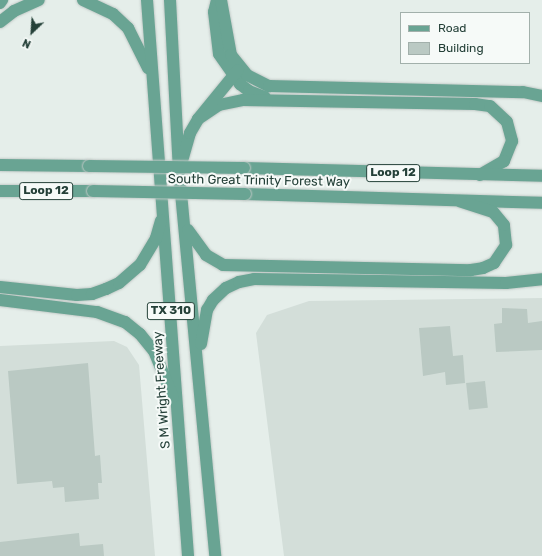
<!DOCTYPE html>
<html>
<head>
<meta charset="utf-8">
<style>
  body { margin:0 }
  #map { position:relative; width:542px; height:556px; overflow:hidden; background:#e5eeea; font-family:Rubik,sans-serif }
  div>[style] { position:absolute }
  .built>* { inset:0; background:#d3ded9 }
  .building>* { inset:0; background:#bac9c3; transform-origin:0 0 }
  .roads { filter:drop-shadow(0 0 1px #c2cac7) drop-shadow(0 0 1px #c2cac7) }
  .primary>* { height:12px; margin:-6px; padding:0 6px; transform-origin:6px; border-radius:6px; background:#69a493 }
  .bridges { filter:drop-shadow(0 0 1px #c2cac7) drop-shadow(0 0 1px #c2cac7) }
  .primary-bridge>* { height:12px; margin:-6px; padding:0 6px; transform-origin:6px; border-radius:6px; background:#69a493 }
  span { translate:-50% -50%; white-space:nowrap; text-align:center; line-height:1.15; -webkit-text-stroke:4px #f6faf8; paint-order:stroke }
  .shield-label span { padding:1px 3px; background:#f6faf8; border:1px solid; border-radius:3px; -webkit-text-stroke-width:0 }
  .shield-label { font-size:12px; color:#244038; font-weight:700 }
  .street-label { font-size:13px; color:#244038 }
  .legend { position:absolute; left:400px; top:12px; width:130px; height:52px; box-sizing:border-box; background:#f6faf8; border:1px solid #a2b0ab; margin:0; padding:5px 7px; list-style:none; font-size:12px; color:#244038 }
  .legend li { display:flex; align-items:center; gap:8px; height:20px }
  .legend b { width:20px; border:1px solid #a2b0ab }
  .north { position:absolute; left:12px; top:12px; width:40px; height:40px; -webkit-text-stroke:3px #f6faf8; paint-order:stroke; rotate:205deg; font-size:11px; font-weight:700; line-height:16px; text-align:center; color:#244038 }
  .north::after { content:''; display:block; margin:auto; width:14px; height:18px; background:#244038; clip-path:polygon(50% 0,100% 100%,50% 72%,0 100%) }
</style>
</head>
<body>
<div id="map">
  <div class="built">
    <i style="clip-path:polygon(542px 298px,542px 556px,284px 556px,256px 333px,267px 315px,309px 301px)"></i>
    <i style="clip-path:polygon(114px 341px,127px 347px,139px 365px,155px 556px,0 556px,0 346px)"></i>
  </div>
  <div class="building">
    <i style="clip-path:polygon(502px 308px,527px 309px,528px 323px,542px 321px,542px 350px,496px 352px,494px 324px,502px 323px)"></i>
    <i style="clip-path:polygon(450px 326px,453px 356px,463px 355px,465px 383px,446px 385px,445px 372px,423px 376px,419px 328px)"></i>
    <i style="clip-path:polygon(88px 363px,95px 456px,100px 455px,102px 483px,98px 483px,99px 499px,65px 502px,64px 487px,53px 488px,52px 481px,17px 484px,8px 371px)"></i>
    <i style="left:485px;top:381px;width:27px;height:19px;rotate:84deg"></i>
    <i style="clip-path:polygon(79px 533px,80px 546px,103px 544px,104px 556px,0 556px,0 542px)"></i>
  </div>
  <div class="roads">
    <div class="primary">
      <i style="left:83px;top:0;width:33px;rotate:25deg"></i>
      <i style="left:113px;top:14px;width:21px;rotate:43deg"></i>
      <i style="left:128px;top:28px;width:45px;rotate:63.4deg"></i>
      <i style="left:147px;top:0;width:558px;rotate:85.78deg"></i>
      <i style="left:170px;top:0;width:172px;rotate:87deg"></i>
      <i style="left:179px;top:172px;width:386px;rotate:84.6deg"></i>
      <i style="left:217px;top:0;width:12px;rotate:104deg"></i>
      <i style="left:214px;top:12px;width:42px;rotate:83.2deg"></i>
      <i style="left:219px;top:54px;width:37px;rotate:55deg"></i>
      <i style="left:240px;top:84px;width:11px;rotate:38deg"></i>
      <i style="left:249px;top:91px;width:17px;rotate:21deg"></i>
      <i style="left:221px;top:0;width:56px;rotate:79.7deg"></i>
      <i style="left:231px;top:55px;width:26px;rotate:51deg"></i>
      <i style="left:247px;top:75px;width:25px;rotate:27deg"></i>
      <i style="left:269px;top:86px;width:254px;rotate:1.4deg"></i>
      <i style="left:523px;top:92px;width:19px;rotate:12deg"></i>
      <i style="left:0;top:3px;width:4px;rotate:-56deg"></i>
      <i style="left:0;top:22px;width:18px;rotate:-38deg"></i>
      <i style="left:14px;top:11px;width:27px;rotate:-24deg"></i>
      <i style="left:198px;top:119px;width:25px;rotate:-34deg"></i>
      <i style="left:219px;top:105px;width:25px;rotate:-12deg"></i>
      <i style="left:243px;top:100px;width:232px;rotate:1deg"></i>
      <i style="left:475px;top:104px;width:15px;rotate:8deg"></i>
      <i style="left:490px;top:106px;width:23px;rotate:43deg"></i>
      <i style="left:507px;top:122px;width:20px;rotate:75deg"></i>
      <i style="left:512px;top:141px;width:22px;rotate:112deg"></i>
      <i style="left:504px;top:161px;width:28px;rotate:150deg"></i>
      <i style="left:182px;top:161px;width:29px;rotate:-74deg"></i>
      <i style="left:190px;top:133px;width:16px;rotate:-60deg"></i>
      <i style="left:198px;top:119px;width:63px;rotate:-50.8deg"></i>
      <i style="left:0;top:165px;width:89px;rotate:0.6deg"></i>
      <i style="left:244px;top:168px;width:298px;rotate:1.5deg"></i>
      <i style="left:0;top:191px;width:93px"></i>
      <i style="left:245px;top:194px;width:297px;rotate:1.7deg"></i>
      <i style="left:188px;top:230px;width:31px;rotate:54deg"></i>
      <i style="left:206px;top:255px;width:20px;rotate:30deg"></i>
      <i style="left:223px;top:265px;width:248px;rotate:1.2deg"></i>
      <i style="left:471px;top:270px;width:12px;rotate:-9deg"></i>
      <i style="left:483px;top:268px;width:12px;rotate:-24deg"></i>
      <i style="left:494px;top:263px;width:22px;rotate:-56deg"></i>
      <i style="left:506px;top:245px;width:20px;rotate:-96deg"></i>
      <i style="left:504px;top:225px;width:17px;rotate:-130deg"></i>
      <i style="left:493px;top:212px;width:35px;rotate:-162deg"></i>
      <i style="left:0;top:287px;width:77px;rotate:5.9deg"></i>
      <i style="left:77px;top:295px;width:15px;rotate:-4deg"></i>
      <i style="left:92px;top:294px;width:15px;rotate:-20deg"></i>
      <i style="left:106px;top:289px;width:14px;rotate:-25deg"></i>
      <i style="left:119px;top:283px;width:28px;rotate:-41deg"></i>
      <i style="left:140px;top:265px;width:31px;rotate:-59deg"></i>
      <i style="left:156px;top:238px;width:18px;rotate:-74deg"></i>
      <i style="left:0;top:300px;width:98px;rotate:7.1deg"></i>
      <i style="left:97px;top:312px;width:30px;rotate:20deg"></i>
      <i style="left:125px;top:322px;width:19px;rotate:39deg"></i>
      <i style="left:140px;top:334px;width:22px;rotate:51deg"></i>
      <i style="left:154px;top:351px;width:50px;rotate:67.6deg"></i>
      <i style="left:201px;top:344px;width:35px;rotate:-80deg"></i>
      <i style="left:207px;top:310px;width:12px;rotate:-59deg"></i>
      <i style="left:213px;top:300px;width:18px;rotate:-43deg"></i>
      <i style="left:226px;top:288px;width:14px;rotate:-25deg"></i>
      <i style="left:239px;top:282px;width:15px;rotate:-11deg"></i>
      <i style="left:254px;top:279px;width:252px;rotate:0.9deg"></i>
      <i style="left:506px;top:283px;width:36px;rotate:-6deg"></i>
    </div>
  </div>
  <div class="bridges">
    <div class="primary-bridge">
      <i style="left:89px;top:166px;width:155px;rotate:0.7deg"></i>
      <i style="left:93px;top:191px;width:152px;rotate:1.1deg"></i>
    </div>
  </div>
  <div class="shield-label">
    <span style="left:393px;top:173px">Loop 12</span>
    <span style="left:46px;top:191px">Loop 12</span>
    <span style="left:171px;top:311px">TX 310</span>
  </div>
  <div class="street-label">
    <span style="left:259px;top:181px;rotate:1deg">South Great Trinity Forest Way</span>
    <span style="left:162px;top:390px;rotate:-94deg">S M Wright Freeway</span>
  </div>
  <ul class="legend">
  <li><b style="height:5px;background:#69a493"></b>Road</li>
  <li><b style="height:11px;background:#bac9c3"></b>Building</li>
  </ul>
  <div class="north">N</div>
</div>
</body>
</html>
